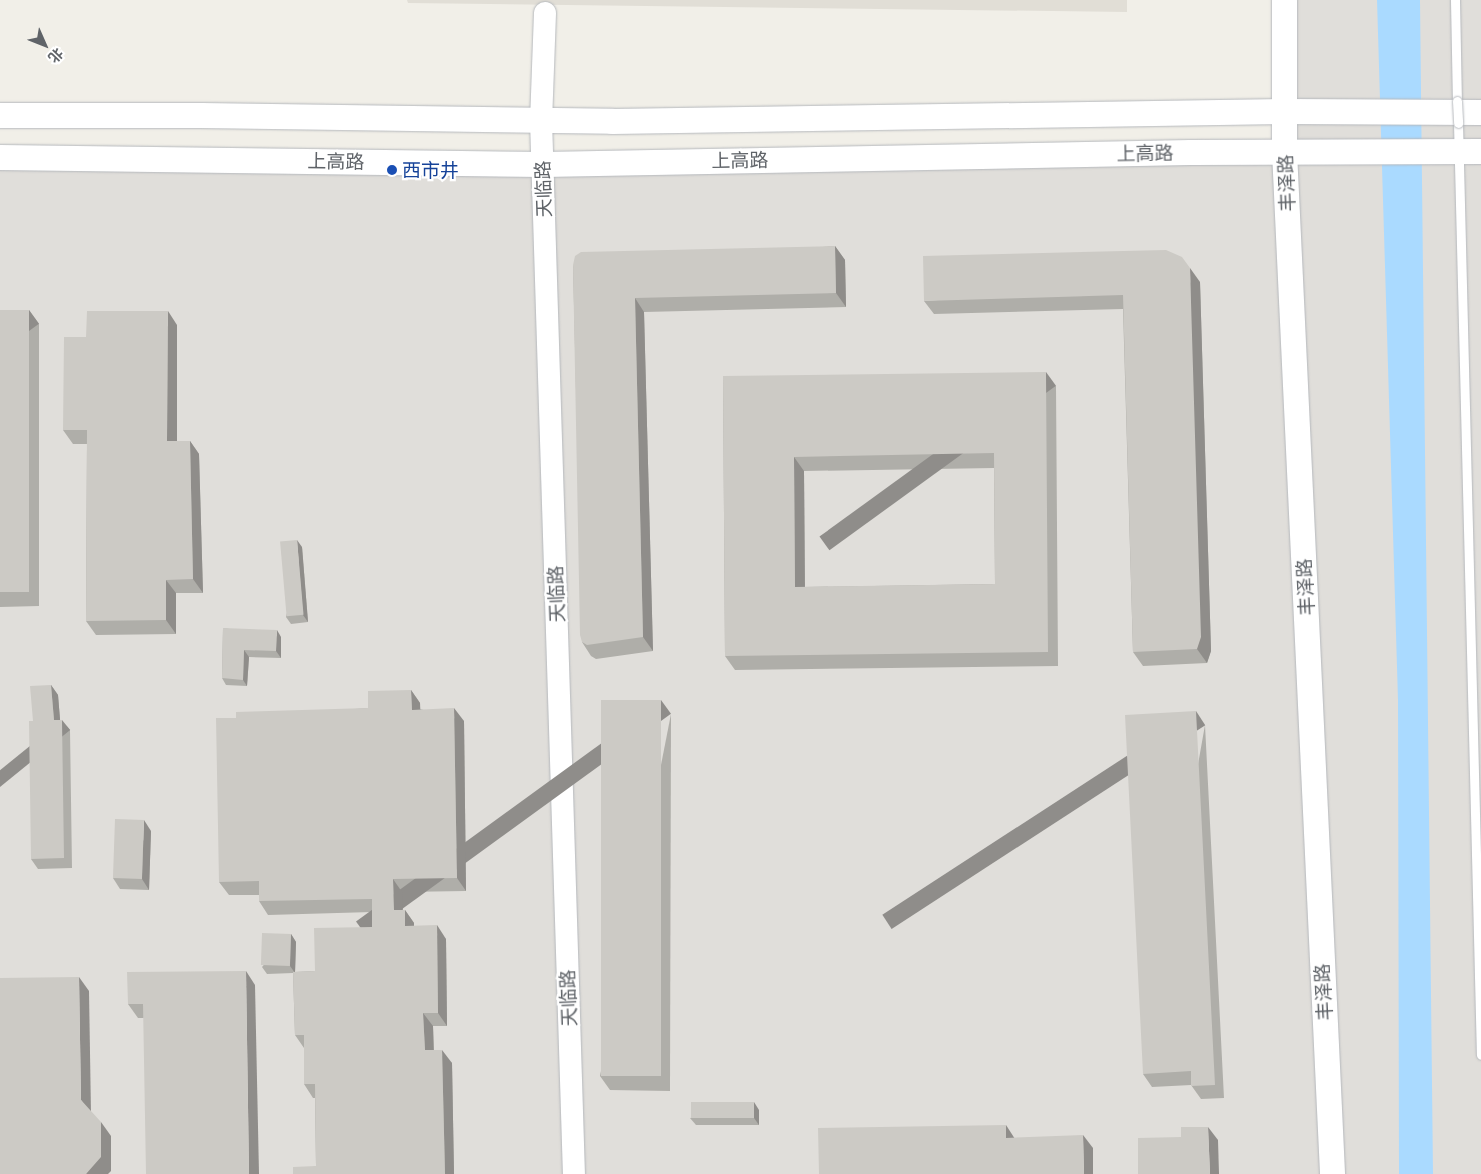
<!DOCTYPE html>
<html>
<head>
<meta charset="utf-8">
<style>
  body { margin:0 }
  #map { position:relative; width:1481px; height:1174px; overflow:hidden; background:#f1efe8; font-family:Commissioner,"Noto Sans SC",sans-serif }
  div>[style] { position:absolute }
  .industrial>* { inset:0; background:#e0deda }
  .education>* { inset:0; background:#e1ded6 }
  .water>* { inset:0; background:#aadaff }
  .roads { filter:drop-shadow(0 0 1px #b5b8bc) drop-shadow(0 0 1px #b5b8bc) }
  .service>* { height:9px; margin:-4.5px; padding:0 4.5px; transform-origin:4.5px; border-radius:4.5px; background:#fff }
  .tertiary>* { height:22px; margin:-11px; padding:0 11px; transform-origin:11px; border-radius:11px; background:#fff }
  .secondary>* { height:25px; margin:-12.5px; padding:0 12.5px; transform-origin:12.5px; border-radius:12.5px; background:#fff }
  .bridges { filter:drop-shadow(0 0 1px #b5b8bc) drop-shadow(0 0 1px #b5b8bc) }
  .service-bridge>* { height:9px; margin:-4.5px; padding:0 4.5px; transform-origin:4.5px; border-radius:4.5px; background:#fff }
  .wall>* { inset:0; background:#afaea9 }
  .shaded-wall>* { inset:0; background:#8f8d8a; transform-origin:0 0 }
  .building>* { inset:0; background:#cccac5; transform-origin:0 0 }
  .dots>* { width:14px; height:14px; translate:-50% -50%; box-sizing:border-box; border:2px solid #fff; border-radius:50% }
  span { translate:-50% -50%; white-space:nowrap; text-align:center; line-height:1.15; -webkit-text-stroke:4.5px #fff; paint-order:stroke }
  .street-label { font-size:19px; color:#5f6368 }
  .transit-label { font-size:19px; color:#164399 }
  .left { translate:0 -50%; text-align:left }
  .north { position:absolute; left:20px; top:20px; width:50px; height:50px; -webkit-text-stroke:4px #fff; paint-order:stroke; rotate:134deg; font-size:14px; font-weight:700; line-height:20px; text-align:center; color:#5f6368 }
  .north::after { content:''; display:block; margin:auto; width:18px; height:22px; background:#5f6368; clip-path:polygon(50% 0,100% 100%,50% 72%,0 100%) }
</style>
</head>
<body>
<div id="map">
  <div class="industrial">
    <i style="clip-path:polygon(1284px 0,1481px 0,1481px 1174px,0 1174px,0 157px,1284px 151px)"></i>
  </div>
  <div class="education">
    <i style="clip-path:polygon(407px 0,1127px 0,1127px 12px,408px 3px)"></i>
  </div>
  <div class="water">
    <i style="clip-path:polygon(1377px 0,1420px 0,1433px 1174px,1399px 1174px,1398px 700px)"></i>
  </div>
  <div class="roads">
    <div class="service">
      <i style="left:1455px;top:0;width:101px;rotate:88.9deg"></i>
      <i style="left:1458px;top:123px;width:932px;rotate:88.59deg"></i>
    </div>
    <div class="tertiary">
      <i style="left:545px;top:13px;width:107px;rotate:92.1deg"></i>
      <i style="left:541px;top:120px;width:1055px;rotate:88.21deg"></i>
    </div>
    <div class="secondary">
      <i style="left:1284px;top:0;width:151px;rotate:90deg"></i>
      <i style="left:1284px;top:151px;width:1024px;rotate:87.31deg"></i>
      <i style="left:0;top:115px;width:201px"></i>
      <i style="left:201px;top:115px;width:411px;rotate:0.8deg"></i>
      <i style="left:612px;top:121px;width:672px;rotate:-0.85deg"></i>
      <i style="left:1284px;top:111px;width:197px;rotate:0.3deg"></i>
      <i style="left:0;top:157px;width:543px;rotate:0.74deg"></i>
      <i style="left:543px;top:164px;width:647px;rotate:-1.06deg"></i>
      <i style="left:1190px;top:152px;width:291px;rotate:-0.2deg"></i>
    </div>
  </div>
  <div class="bridges">
    <div class="service-bridge">
      <i style="left:1457px;top:101px;width:22px;rotate:87deg"></i>
    </div>
  </div>
  <div class="wall">
    <i style="clip-path:polygon(835px 246px,845px 260px,846px 307px,644px 312px,653px 651px,596px 659px,591px 656px,582px 642px,573px 265px)"></i>
    <i style="clip-path:polygon(1200px 282px,1211px 651px,1207px 663px,1143px 666px,1133px 652px,1123px 309px,934px 314px,924px 301px)"></i>
    <i style="clip-path:polygon(29px 310px,39px 324px,39px 606px,0 607px,0 311px)"></i>
    <i style="clip-path:polygon(177px 325px,177px 441px,190px 441px,199px 454px,203px 593px,176px 593px,176px 634px,96px 635px,86px 621px,87px 444px,73px 444px,63px 430px,86px 337px)"></i>
    <i style="clip-path:polygon(evenodd,723px 376px,1056px 386px,1058px 666px,735px 670px,725px 656px,723px 376px,994px 468px,995px 584px,805px 587px,804px 471px,994px 468px)"></i>
    <i style="clip-path:polygon(302px 547px,308px 622px,291px 624px,286px 617px)"></i>
    <i style="clip-path:polygon(223px 628px,281px 637px,281px 658px,249px 657px,247px 686px,226px 685px,222px 678px)"></i>
    <i style="clip-path:polygon(51px 685px,58px 695px,60px 720px,70px 730px,72px 868px,38px 869px,31px 859px,33px 721px)"></i>
    <i style="clip-path:polygon(411px 690px,420px 703px,420px 709px,464px 721px,466px 891px,402px 892px,403px 910px,405px 910px,414px 923px,414px 926px,446px 939px,447px 1026px,433px 1026px,434px 1050px,452px 1063px,454px 1174px,293px 1174px,316px 1166px,315px 1098px,313px 1098px,304px 1084px,304px 1048px,295px 1035px,293px 973px,267px 974px,262px 967px,291px 934px,296px 942px,295px 972px,315px 971px,372px 927px,372px 912px,268px 915px,259px 901px,259px 895px,229px 895px,219px 882px,236px 718px,368px 708px)"></i>
    <i style="clip-path:polygon(671px 714px,670px 1091px,610px 1090px,600px 1076px)"></i>
    <i style="clip-path:polygon(1205px 725px,1224px 1098px,1201px 1099px,1191px 1085px,1152px 1087px,1143px 1074px)"></i>
    <i style="clip-path:polygon(151px 831px,149px 890px,120px 889px,113px 878px)"></i>
    <i style="clip-path:polygon(255px 985px,143px 1018px,138px 1018px,128px 1004px)"></i>
    <i style="clip-path:polygon(759px 1110px,759px 1125px,696px 1125px,690px 1118px)"></i>
  </div>
  <div class="shaded-wall">
    <i style="clip-path:polygon(835px 246px,845px 260px,846px 307px,836px 293px)"></i>
    <i style="clip-path:polygon(1190px 268px,1200px 282px,1211px 651px,1207px 663px,1197px 649px)"></i>
    <i style="clip-path:polygon(635px 298px,644px 312px,653px 651px,643px 637px)"></i>
    <i style="left:29px;top:310px;width:17px;height:282px;rotate:54deg"></i>
    <i style="clip-path:polygon(168px 311px,177px 325px,177px 455px,167px 441px)"></i>
    <i style="left:1046px;top:372px;width:17px;height:280px;rotate:54deg"></i>
    <i style="clip-path:polygon(190px 441px,199px 454px,203px 593px,193px 579px)"></i>
    <i style="clip-path:polygon(794px 457px,804px 471px,805px 601px,795px 587px)"></i>
    <i style="clip-path:polygon(297px 540px,302px 547px,308px 622px,303px 615px)"></i>
    <i style="clip-path:polygon(166px 580px,176px 593px,176px 634px,166px 620px)"></i>
    <i style="clip-path:polygon(277px 630px,281px 637px,281px 658px,276px 651px)"></i>
    <i style="clip-path:polygon(244px 650px,249px 657px,247px 686px,243px 680px)"></i>
    <i style="clip-path:polygon(51px 685px,58px 695px,61px 731px,54px 720px)"></i>
    <i style="clip-path:polygon(411px 690px,420px 703px,421px 723px,412px 710px)"></i>
    <i style="left:661px;top:700px;width:17px;height:377px;rotate:54deg"></i>
    <i style="clip-path:polygon(454px 708px,464px 721px,466px 891px,457px 878px)"></i>
    <i style="left:1196px;top:711px;width:17px;height:374px;rotate:57deg"></i>
    <i style="left:62px;top:720px;width:13px;height:138px;rotate:51deg"></i>
    <i style="clip-path:polygon(144px 820px,151px 831px,149px 890px,142px 879px)"></i>
    <i style="clip-path:polygon(393px 879px,402px 892px,403px 923px,394px 910px)"></i>
    <i style="clip-path:polygon(405px 910px,414px 923px,414px 939px,405px 926px)"></i>
    <i style="clip-path:polygon(437px 925px,446px 939px,447px 1026px,438px 1013px)"></i>
    <i style="clip-path:polygon(291px 934px,296px 942px,295px 973px,290px 966px)"></i>
    <i style="clip-path:polygon(246px 971px,255px 985px,259px 1174px,249px 1174px)"></i>
    <i style="clip-path:polygon(79px 977px,89px 991px,91px 1114px,81px 1100px)"></i>
    <i style="clip-path:polygon(423px 1013px,433px 1026px,434px 1064px,425px 1050px)"></i>
    <i style="clip-path:polygon(442px 1050px,452px 1063px,454px 1174px,445px 1174px)"></i>
    <i style="clip-path:polygon(754px 1102px,759px 1110px,759px 1125px,754px 1118px)"></i>
    <i style="clip-path:polygon(101px 1122px,111px 1136px,111px 1171px,108px 1174px,86px 1174px)"></i>
    <i style="clip-path:polygon(1006px 1125px,1015px 1139px,1006px 1138px)"></i>
    <i style="clip-path:polygon(1208px 1127px,1218px 1140px,1219px 1174px,1210px 1174px)"></i>
    <i style="clip-path:polygon(1083px 1135px,1093px 1148px,1093px 1174px,1084px 1174px)"></i>
  </div>
  <div class="building">
    <i style="clip-path:polygon(835px 246px,836px 293px,635px 298px,643px 637px,587px 645px,582px 642px,580px 635px,573px 265px,575px 256px,581px 252px)"></i>
    <i style="clip-path:polygon(1166px 250px,1182px 257px,1190px 268px,1201px 637px,1197px 649px,1133px 652px,1123px 295px,924px 301px,923px 256px)"></i>
    <i style="left:29px;top:310px;width:282px;height:29px;rotate:90deg"></i>
    <i style="clip-path:polygon(87px 311px,168px 311px,167px 441px,190px 441px,193px 579px,166px 580px,166px 620px,86px 621px,87px 430px,63px 430px,64px 337px,86px 337px)"></i>
    <i style="clip-path:polygon(evenodd,1046px 372px,1048px 652px,725px 656px,723px 376px,1046px 372px,994px 453px,995px 584px,795px 587px,794px 457px,994px 453px)"></i>
    <i style="left:297px;top:540px;width:75px;height:17px;rotate:85deg"></i>
    <i style="clip-path:polygon(223px 628px,277px 630px,276px 651px,244px 650px,243px 680px,222px 678px)"></i>
    <i style="clip-path:polygon(51px 685px,54px 720px,62px 720px,64px 858px,31px 859px,29px 721px,33px 721px,30px 686px)"></i>
    <i style="clip-path:polygon(411px 690px,412px 710px,454px 708px,457px 878px,393px 879px,394px 910px,405px 910px,405px 926px,437px 925px,438px 1013px,423px 1013px,425px 1050px,442px 1050px,445px 1174px,293px 1174px,293px 1167px,316px 1166px,315px 1084px,304px 1084px,304px 1035px,295px 1035px,293px 972px,315px 971px,314px 928px,372px 927px,372px 899px,259px 901px,259px 881px,219px 882px,216px 718px,236px 718px,236px 712px,368px 708px,368px 691px)"></i>
    <i style="left:601px;top:700px;width:60px;height:376px"></i>
    <i style="clip-path:polygon(1196px 711px,1215px 1085px,1191px 1086px,1191px 1071px,1143px 1074px,1125px 715px)"></i>
    <i style="left:115px;top:819px;width:29px;height:59px;rotate:2deg"></i>
    <i style="left:291px;top:934px;width:32px;height:29px;rotate:92deg"></i>
    <i style="clip-path:polygon(246px 971px,249px 1174px,146px 1174px,143px 1004px,128px 1004px,127px 972px)"></i>
    <i style="clip-path:polygon(79px 977px,81px 1100px,101px 1122px,101px 1157px,86px 1174px,0 1174px,0 978px)"></i>
    <i style="left:691px;top:1102px;width:63px;height:16px"></i>
    <i style="clip-path:polygon(1006px 1125px,1006px 1138px,1083px 1135px,1084px 1174px,819px 1174px,818px 1128px)"></i>
    <i style="clip-path:polygon(1181px 1127px,1208px 1127px,1210px 1174px,1138px 1174px,1138px 1138px,1181px 1137px)"></i>
  </div>
  <div class="dots">
    <i style="left:392px;top:170px;background:#1a4fb4"></i>
  </div>
  <div class="street-label">
    <span style="left:1145px;top:153px;rotate:-1deg">上高路</span>
    <span style="left:740px;top:160px;rotate:-1deg">上高路</span>
    <span style="left:336px;top:161px;rotate:1deg">上高路</span>
    <span style="left:1286px;top:183px;rotate:-92deg">丰泽路</span>
    <span style="left:543px;top:189px;rotate:-92deg">天临路</span>
    <span style="left:1305px;top:587px;rotate:-93deg">丰泽路</span>
    <span style="left:556px;top:594px;rotate:-92deg">天临路</span>
    <span style="left:1323px;top:992px;rotate:-93deg">丰泽路</span>
    <span style="left:568px;top:998px;rotate:-92deg">天临路</span>
  </div>
  <div class="transit-label">
    <span class="left" style="left:402px;top:170px">西市井</span>
  </div>
  <div class="north">北</div>
</div>
</body>
</html>
